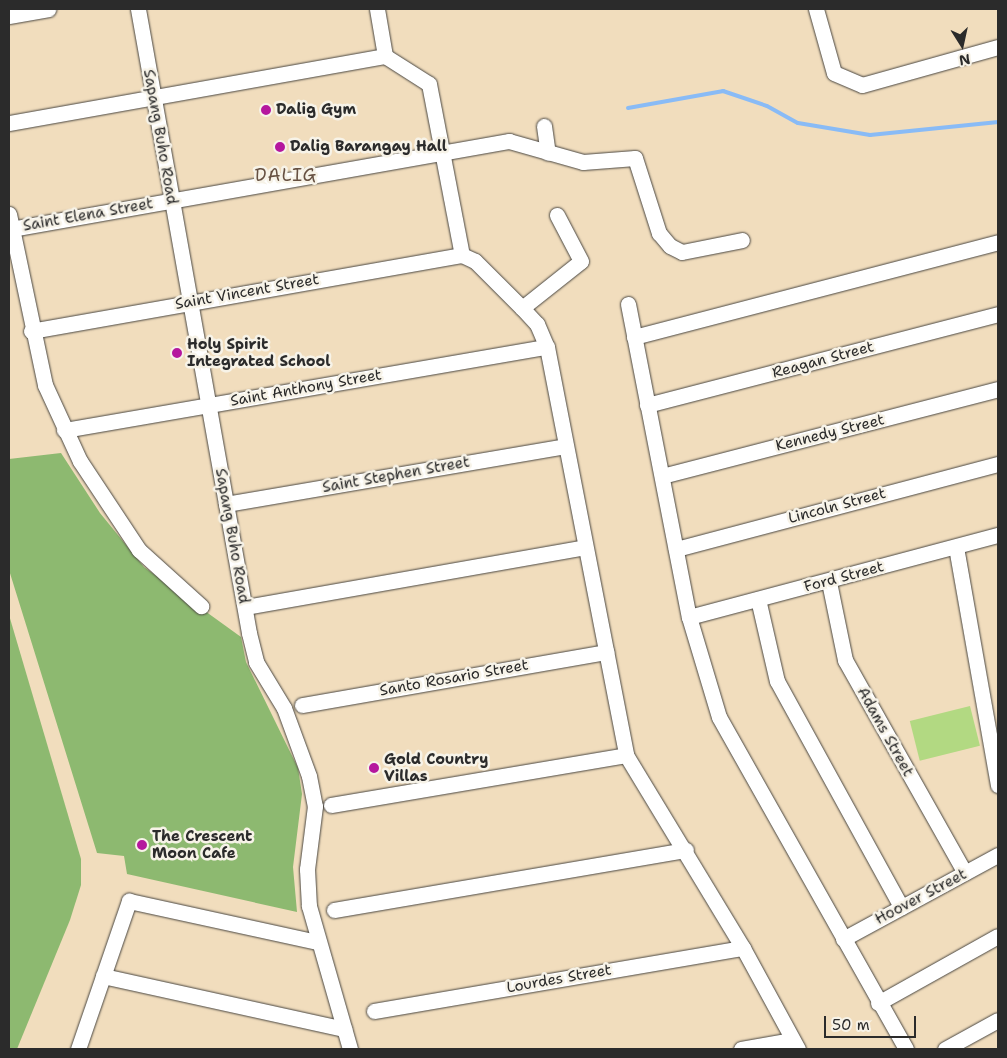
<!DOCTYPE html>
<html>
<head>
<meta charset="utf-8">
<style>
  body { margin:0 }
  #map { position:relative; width:1007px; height:1058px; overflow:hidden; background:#f1ddbd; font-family:"Shantell Sans",sans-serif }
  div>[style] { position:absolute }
  .green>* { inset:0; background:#b2d982; transform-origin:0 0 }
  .forest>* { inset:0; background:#8db970 }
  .stream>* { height:4px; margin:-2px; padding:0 2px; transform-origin:2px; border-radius:2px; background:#89bbf6 }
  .roads { filter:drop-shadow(0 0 1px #494641) drop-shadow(0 0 1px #494641) }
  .minor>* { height:15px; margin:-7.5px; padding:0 7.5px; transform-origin:7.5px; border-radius:7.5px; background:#fff }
  .dots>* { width:14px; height:14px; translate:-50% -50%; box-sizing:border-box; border:2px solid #f7f3e8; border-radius:50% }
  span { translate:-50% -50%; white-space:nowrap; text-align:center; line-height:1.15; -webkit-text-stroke:5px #f7f3e8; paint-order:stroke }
  .poi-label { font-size:15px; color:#2b2b2b; font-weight:700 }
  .left { translate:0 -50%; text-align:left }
  .street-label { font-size:15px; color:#2b2b2b }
  .quarter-label { font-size:18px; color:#665041; letter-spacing:1px }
  .frame { position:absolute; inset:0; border:10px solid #2b2b2b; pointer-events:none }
  .north { position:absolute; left:937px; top:20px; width:50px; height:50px; -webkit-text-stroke:4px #f7f3e8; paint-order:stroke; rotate:170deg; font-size:14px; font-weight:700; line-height:20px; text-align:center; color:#2b2b2b }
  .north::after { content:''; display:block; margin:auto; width:18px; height:22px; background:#2b2b2b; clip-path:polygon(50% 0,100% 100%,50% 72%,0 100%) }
  .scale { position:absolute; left:824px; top:1016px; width:92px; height:22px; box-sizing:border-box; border:2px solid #2b2b2b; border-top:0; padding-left:6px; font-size:15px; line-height:18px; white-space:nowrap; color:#2b2b2b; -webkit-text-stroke:4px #f7f3e8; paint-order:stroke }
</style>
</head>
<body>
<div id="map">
  <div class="green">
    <i style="left:970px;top:706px;width:41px;height:62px;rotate:76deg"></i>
  </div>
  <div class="forest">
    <i style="clip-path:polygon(61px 453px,100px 513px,144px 567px,241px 637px,246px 662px,298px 768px,302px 794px,293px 867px,297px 912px,127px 874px,124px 856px,97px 853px,9px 570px,9px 459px)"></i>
    <i style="clip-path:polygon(9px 615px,81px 859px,81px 885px,70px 920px,17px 1049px,9px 1049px)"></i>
  </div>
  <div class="stream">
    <i style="left:628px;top:108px;width:97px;rotate:-10.1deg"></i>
    <i style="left:723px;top:91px;width:46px;rotate:18.8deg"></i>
    <i style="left:767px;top:106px;width:35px;rotate:29deg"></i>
    <i style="left:798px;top:123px;width:73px;rotate:9.5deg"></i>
    <i style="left:870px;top:135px;width:129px;rotate:-5.8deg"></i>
  </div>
  <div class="roads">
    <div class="minor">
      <i style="left:138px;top:9px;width:634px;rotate:79.91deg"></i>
      <i style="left:249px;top:633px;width:30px;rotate:76deg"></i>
      <i style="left:256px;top:662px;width:54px;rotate:58.7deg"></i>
      <i style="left:284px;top:708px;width:72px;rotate:69.8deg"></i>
      <i style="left:309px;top:776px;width:31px;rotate:79deg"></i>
      <i style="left:315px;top:806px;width:64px;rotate:97.2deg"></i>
      <i style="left:307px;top:869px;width:37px;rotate:87deg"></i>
      <i style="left:309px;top:906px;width:149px;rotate:74deg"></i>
      <i style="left:377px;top:9px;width:48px;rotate:80.3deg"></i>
      <i style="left:385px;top:56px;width:52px;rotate:32.5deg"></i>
      <i style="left:429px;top:84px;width:174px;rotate:79.1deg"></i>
      <i style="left:816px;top:9px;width:66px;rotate:74.3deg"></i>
      <i style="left:834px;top:73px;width:30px;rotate:23deg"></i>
      <i style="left:862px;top:85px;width:141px;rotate:-15.6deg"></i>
      <i style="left:9px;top:16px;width:40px;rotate:-10deg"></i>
      <i style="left:9px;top:123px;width:382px;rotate:-10.1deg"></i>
      <i style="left:544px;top:126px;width:27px;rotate:82deg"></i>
      <i style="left:9px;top:214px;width:175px;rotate:78.1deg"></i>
      <i style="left:45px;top:385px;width:84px;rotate:65.3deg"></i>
      <i style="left:80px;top:461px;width:107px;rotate:56.5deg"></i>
      <i style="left:139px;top:550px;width:84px;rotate:42.1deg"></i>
      <i style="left:11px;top:229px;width:506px;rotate:-10.02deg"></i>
      <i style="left:509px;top:141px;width:77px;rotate:15.8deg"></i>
      <i style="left:583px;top:162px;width:52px;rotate:-4.4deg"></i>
      <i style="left:635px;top:158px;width:79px;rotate:72.3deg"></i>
      <i style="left:659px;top:233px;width:17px;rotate:50deg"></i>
      <i style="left:670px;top:246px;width:13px;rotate:27deg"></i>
      <i style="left:682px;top:252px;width:61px;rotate:-11.3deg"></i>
      <i style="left:462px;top:255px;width:14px;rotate:25deg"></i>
      <i style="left:475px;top:261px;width:66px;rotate:45deg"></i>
      <i style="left:522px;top:308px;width:22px;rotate:47deg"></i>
      <i style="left:537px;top:324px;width:25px;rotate:67deg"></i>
      <i style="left:547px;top:347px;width:416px;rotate:79deg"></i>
      <i style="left:626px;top:755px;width:226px;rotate:58.8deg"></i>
      <i style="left:743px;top:948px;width:115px;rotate:61.4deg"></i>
      <i style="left:628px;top:304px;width:319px;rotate:79deg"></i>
      <i style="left:689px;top:617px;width:104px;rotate:73.3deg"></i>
      <i style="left:719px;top:717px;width:381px;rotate:60.6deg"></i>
      <i style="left:522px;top:308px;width:75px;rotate:-38.5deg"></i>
      <i style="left:581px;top:261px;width:52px;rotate:-117.6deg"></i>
      <i style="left:31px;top:331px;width:438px;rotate:-10deg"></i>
      <i style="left:634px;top:337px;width:376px;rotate:-14.6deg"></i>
      <i style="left:647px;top:405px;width:363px;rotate:-14.5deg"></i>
      <i style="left:64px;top:430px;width:490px;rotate:-9.8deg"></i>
      <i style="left:662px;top:476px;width:347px;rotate:-14.5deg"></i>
      <i style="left:226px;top:504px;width:344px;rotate:-9.7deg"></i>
      <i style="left:956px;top:547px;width:242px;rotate:80deg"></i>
      <i style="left:676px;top:549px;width:333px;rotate:-14.8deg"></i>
      <i style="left:829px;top:582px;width:80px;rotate:78.4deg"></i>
      <i style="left:845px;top:660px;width:244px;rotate:60.6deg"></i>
      <i style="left:758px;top:599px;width:84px;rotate:77deg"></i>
      <i style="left:777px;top:681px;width:258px;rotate:61.2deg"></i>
      <i style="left:245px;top:607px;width:345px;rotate:-10deg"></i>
      <i style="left:689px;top:617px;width:320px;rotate:-14.9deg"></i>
      <i style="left:302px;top:705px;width:309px;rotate:-9.9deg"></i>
      <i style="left:331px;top:805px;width:299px;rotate:-9.6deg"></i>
      <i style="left:334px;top:910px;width:357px;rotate:-9.7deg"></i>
      <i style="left:843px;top:939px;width:176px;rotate:-28.5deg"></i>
      <i style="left:103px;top:976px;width:247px;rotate:12.4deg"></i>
      <i style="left:878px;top:1003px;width:137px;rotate:-29.2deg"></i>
      <i style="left:374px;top:1011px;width:374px;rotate:-9.7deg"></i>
      <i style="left:78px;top:1049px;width:157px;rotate:-71deg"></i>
      <i style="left:129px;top:901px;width:192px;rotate:12.3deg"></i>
      <i style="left:741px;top:1049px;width:52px;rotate:-10deg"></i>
      <i style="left:945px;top:1049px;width:60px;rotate:-28.7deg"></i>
    </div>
  </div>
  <div class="dots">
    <i style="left:266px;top:110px;background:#b5179e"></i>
    <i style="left:280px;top:147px;background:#b5179e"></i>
    <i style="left:177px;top:353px;background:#b5179e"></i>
    <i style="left:374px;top:768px;background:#b5179e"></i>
    <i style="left:142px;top:845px;background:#b5179e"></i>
  </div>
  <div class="poi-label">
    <span class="left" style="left:276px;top:110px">Dalig Gym</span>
    <span class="left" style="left:290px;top:147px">Dalig Barangay Hall</span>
    <span class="left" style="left:187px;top:353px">Holy Spirit<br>Integrated School</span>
    <span class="left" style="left:384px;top:768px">Gold Country<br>Villas</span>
    <span class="left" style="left:152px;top:845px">The Crescent<br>Moon Cafe</span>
  </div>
  <div class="street-label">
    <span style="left:160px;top:137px;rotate:80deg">Sapang Buho Road</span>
    <span style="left:88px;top:215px;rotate:-10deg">Saint Elena Street</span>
    <span style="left:247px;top:292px;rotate:-10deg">Saint Vincent Street</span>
    <span style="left:823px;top:360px;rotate:-15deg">Reagan Street</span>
    <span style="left:306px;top:388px;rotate:-10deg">Saint Anthony Street</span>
    <span style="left:830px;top:433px;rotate:-14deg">Kennedy Street</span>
    <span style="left:396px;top:475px;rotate:-10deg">Saint Stephen Street</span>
    <span style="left:837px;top:506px;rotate:-15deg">Lincoln Street</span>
    <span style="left:232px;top:536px;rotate:80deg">Sapang Buho Road</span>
    <span style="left:844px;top:577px;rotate:-15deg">Ford Street</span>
    <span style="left:454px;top:678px;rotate:-10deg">Santo Rosario Street</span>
    <span style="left:885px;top:732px;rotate:61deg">Adams Street</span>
    <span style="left:921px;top:897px;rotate:-28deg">Hoover Street</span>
    <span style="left:559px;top:979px;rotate:-10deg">Lourdes Street</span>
  </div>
  <div class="quarter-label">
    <span style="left:286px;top:175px">DALIG</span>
  </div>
  <div class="frame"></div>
  <div class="north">N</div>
  <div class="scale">50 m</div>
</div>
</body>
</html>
